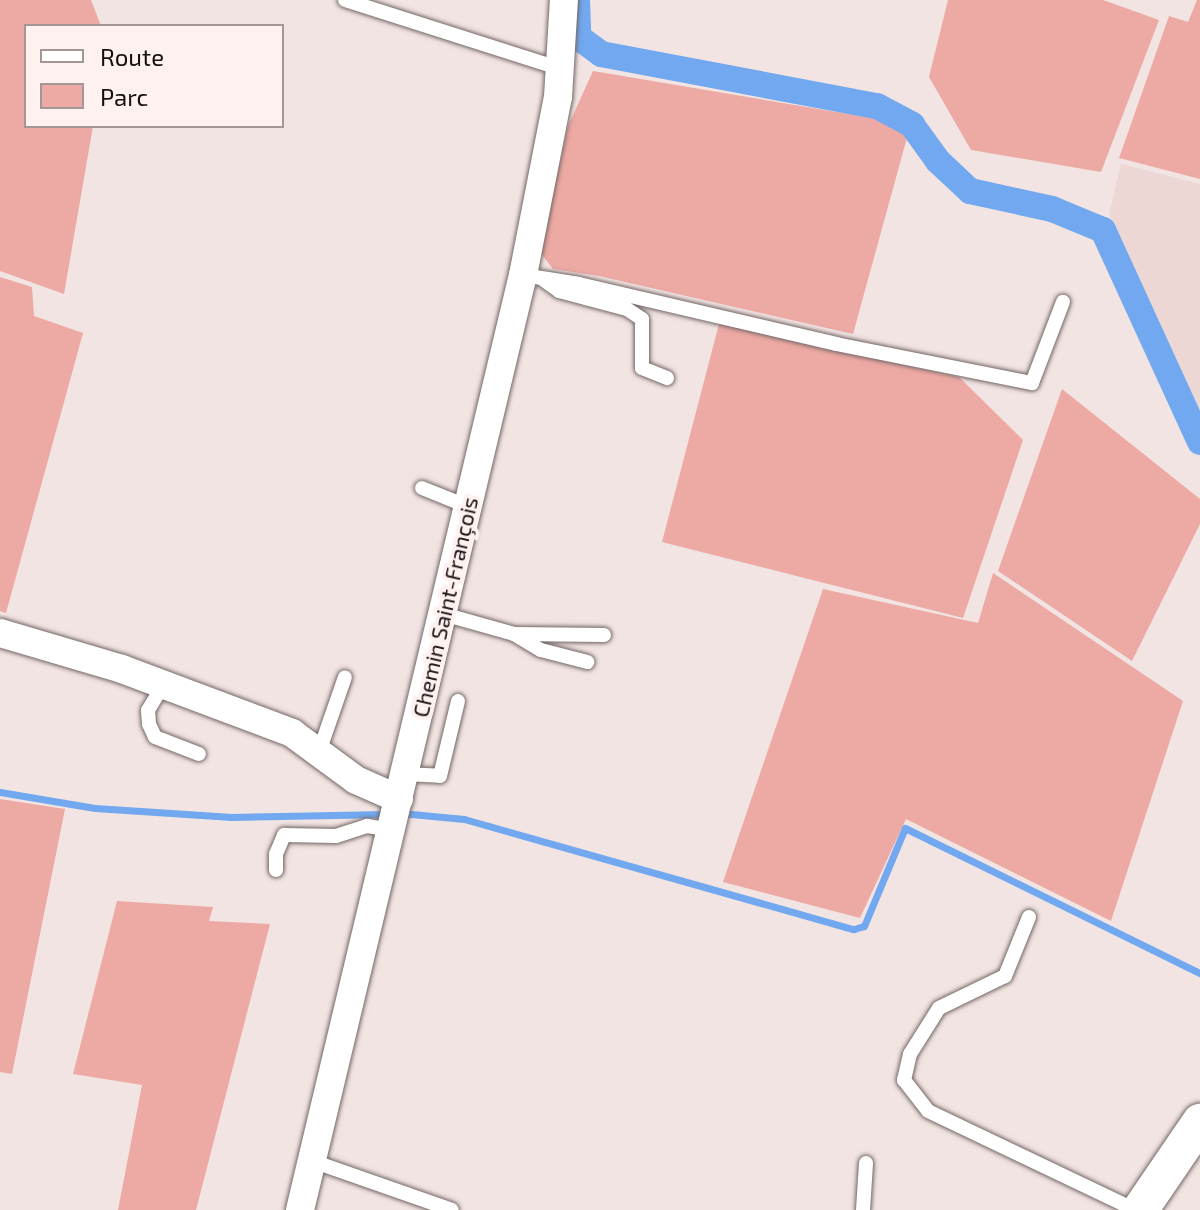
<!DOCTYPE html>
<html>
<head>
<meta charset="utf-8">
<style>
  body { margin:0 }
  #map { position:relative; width:1200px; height:1210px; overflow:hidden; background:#f1e4e2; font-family:"Exo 2",sans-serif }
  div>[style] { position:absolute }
  .built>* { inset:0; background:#edd7d4 }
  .green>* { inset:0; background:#eda9a4 }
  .stream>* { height:7px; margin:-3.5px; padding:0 3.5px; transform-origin:3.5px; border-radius:3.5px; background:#71a8f0 }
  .canal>* { height:26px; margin:-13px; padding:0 13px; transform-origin:13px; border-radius:13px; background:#71a8f0 }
  .roads { filter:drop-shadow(0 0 2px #736766) drop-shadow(0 0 2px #736766) }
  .service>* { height:14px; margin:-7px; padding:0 7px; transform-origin:7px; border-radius:7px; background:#fff }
  .minor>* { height:28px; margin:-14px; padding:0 14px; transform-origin:14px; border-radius:14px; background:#fff }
  .tertiary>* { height:36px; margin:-18px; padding:0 18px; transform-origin:18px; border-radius:18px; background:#fff }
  span { translate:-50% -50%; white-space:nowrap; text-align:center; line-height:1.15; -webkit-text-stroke:8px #fff1f0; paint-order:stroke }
  .street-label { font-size:22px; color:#151111 }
  .legend { position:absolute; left:24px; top:24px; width:260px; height:104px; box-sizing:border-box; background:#fff1f0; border:2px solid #a19797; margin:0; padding:10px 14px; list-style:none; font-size:24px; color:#151111 }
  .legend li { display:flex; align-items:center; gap:16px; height:40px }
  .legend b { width:40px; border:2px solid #a19797 }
</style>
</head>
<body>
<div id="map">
  <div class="built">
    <i style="clip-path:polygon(1121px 164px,1200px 184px,1200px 414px,1109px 214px)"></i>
  </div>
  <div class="green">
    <i style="clip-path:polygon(0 0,91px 0,101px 26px,26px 26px,26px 126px,93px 126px,64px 294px,0 271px)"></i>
    <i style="clip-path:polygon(948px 0,1103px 0,1159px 20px,1101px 172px,971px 150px,929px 77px)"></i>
    <i style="clip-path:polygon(1197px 0,1200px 0,1200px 179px,1119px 158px,1169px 16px,1188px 22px)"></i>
    <i style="clip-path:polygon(593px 71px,878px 119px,908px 134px,853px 334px,599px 276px,553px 269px,540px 252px,568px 126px)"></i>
    <i style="clip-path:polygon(0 277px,32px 287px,34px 316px,83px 333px,6px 613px,0 611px)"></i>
    <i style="clip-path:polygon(719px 324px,959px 377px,1023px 440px,963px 618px,662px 542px)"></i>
    <i style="clip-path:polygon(1062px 389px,1200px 499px,1200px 524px,1132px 661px,998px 571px)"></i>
    <i style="clip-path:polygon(993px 573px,1183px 701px,1111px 921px,906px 819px,860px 918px,723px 882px,823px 589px,978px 623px)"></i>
    <i style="clip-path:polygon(0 799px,65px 809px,12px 1074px,0 1072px)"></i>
    <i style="clip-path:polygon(117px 901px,213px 907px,209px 921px,270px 924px,196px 1210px,118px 1210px,142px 1085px,73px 1074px)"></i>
  </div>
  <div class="stream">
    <i style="left:0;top:792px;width:96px;rotate:9.6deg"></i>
    <i style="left:95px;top:808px;width:137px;rotate:3.8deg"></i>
    <i style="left:232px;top:817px;width:156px;rotate:-1.1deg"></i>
    <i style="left:401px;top:813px;width:63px;rotate:5.4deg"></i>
    <i style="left:464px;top:819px;width:405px;rotate:15.8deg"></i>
    <i style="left:854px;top:929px;width:10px;rotate:-17deg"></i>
    <i style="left:864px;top:926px;width:106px;rotate:-67.3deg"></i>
    <i style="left:905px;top:828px;width:329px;rotate:26.2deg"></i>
  </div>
  <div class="canal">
    <i style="left:577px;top:0;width:37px;rotate:88deg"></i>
    <i style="left:578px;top:37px;width:29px;rotate:36deg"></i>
    <i style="left:601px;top:54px;width:281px;rotate:10.7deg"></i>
    <i style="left:877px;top:106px;width:40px;rotate:28deg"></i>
    <i style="left:912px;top:125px;width:44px;rotate:54.2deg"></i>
    <i style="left:938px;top:161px;width:44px;rotate:43.2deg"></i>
    <i style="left:970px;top:191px;width:84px;rotate:12.4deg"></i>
    <i style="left:1052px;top:209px;width:55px;rotate:22.4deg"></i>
    <i style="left:1103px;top:230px;width:233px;rotate:65.4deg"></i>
  </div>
  <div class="roads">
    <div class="service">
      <i style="left:345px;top:0;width:227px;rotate:17.7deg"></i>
      <i style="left:523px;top:275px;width:57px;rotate:9.1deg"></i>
      <i style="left:579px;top:284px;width:264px;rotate:13.1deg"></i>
      <i style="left:836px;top:344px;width:200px;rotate:11.3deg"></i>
      <i style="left:1032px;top:383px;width:87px;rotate:-69.1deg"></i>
      <i style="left:544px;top:280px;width:19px;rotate:36deg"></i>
      <i style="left:559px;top:291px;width:70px;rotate:14.8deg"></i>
      <i style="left:627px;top:309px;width:18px;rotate:34deg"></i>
      <i style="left:642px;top:319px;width:49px;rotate:90deg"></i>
      <i style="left:642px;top:368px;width:27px;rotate:22deg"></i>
      <i style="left:422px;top:488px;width:51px;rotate:22deg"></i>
      <i style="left:443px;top:614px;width:74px;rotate:15.7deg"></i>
      <i style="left:514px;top:634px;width:90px;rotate:0.6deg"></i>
      <i style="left:514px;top:634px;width:31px;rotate:31deg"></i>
      <i style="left:541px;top:650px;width:48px;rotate:14.6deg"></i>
      <i style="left:170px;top:687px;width:12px;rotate:156deg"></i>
      <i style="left:159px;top:692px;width:21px;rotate:121deg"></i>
      <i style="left:148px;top:710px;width:14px;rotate:86deg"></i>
      <i style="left:149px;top:724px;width:14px;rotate:65deg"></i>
      <i style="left:155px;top:737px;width:47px;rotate:21.1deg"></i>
      <i style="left:319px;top:752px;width:79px;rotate:-70.9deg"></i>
      <i style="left:405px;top:774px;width:35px;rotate:3deg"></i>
      <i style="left:440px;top:776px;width:77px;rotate:-76.5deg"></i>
      <i style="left:276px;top:870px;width:16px;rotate:-90deg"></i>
      <i style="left:276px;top:854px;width:21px;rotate:-67deg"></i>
      <i style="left:284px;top:835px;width:52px;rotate:1.1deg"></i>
      <i style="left:336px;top:836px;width:33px;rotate:-18deg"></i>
      <i style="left:367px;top:826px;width:25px;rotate:9deg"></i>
      <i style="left:1029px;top:917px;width:64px;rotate:112.1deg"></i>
      <i style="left:1005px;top:976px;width:73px;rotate:154.1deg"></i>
      <i style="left:939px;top:1008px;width:54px;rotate:122.2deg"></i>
      <i style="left:910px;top:1054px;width:27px;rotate:103deg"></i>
      <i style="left:904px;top:1080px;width:39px;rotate:52deg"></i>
      <i style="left:928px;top:1111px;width:216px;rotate:25.5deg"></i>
      <i style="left:312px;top:1161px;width:148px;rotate:19.3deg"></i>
      <i style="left:863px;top:1210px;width:47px;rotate:-86.3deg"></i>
    </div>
    <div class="minor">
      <i style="left:0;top:633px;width:127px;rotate:16.4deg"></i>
      <i style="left:122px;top:669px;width:182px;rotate:20.6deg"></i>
      <i style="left:292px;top:733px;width:79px;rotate:36.3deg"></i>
      <i style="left:356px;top:780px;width:47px;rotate:23.8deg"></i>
      <i style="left:300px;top:1210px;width:961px;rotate:-76.59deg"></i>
      <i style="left:523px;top:275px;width:181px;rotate:-78.9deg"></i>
      <i style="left:558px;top:97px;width:97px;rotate:-86.5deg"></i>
    </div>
    <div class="tertiary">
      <i style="left:1140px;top:1210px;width:107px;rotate:-55.7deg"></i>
    </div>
  </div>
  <div class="street-label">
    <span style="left:445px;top:607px;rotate:-77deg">Chemin Saint-François</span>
  </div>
  <ul class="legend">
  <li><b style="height:10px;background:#fff"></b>Route</li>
  <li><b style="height:22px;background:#eda9a4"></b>Parc</li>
  </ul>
</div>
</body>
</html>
